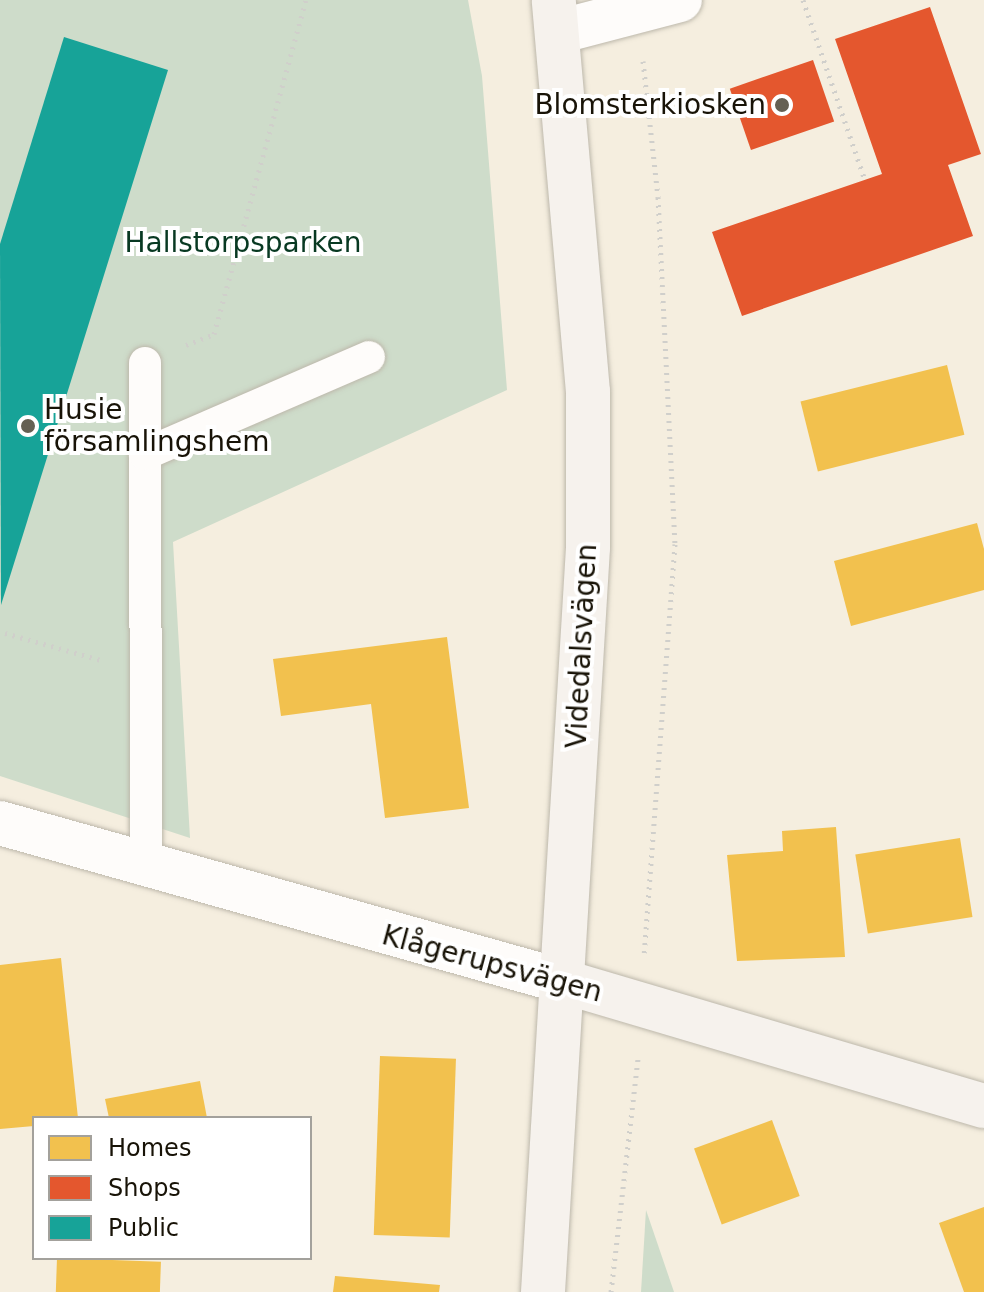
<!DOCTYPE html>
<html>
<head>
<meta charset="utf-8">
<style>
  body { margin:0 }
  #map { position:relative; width:984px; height:1292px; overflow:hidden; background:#f5eedf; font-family:"DejaVu Sans",sans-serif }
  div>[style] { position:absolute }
  .green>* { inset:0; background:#cedcca }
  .homes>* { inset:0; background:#f2c14e; transform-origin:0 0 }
  .shops>* { inset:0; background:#e4572e; transform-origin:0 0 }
  .public>* { inset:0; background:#17a398 }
  .path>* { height:5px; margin-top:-2.5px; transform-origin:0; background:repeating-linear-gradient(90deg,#d0cfcb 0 2px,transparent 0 8px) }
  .roads { filter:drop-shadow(0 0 2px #bdb8ab) drop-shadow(0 0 2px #bdb8ab) }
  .lane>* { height:32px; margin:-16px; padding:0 16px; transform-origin:16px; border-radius:16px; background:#fefcfa }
  .street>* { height:44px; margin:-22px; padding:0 22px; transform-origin:22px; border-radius:22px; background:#fefcfa }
  .secondary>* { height:44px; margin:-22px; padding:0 22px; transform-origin:22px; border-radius:22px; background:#f6f2ed }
  .dots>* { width:22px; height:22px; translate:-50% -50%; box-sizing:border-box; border:4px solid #fff; border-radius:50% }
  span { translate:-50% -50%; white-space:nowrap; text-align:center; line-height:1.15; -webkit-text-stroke:8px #fff; paint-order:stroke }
  .poi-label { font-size:28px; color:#181307 }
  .right { translate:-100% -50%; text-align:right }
  .left { translate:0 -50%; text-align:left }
  .park-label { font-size:28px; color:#083922 }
  .street-label { font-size:28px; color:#181307 }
  .legend { position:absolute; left:32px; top:1116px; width:280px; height:144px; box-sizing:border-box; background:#fff; border:2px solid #a3a19c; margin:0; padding:10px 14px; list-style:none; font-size:24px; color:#181307 }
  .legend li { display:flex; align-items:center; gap:16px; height:40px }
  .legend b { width:40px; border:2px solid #a3a19c }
</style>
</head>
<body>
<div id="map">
  <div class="green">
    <i style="clip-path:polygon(0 0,468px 0,482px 76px,507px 390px,173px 542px,190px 838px,0 776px)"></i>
    <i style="clip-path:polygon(646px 1210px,674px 1292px,641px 1292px)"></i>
  </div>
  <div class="homes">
    <i style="left:947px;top:365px;width:72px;height:151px;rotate:76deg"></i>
    <i style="clip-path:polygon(977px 523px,984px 549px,984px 590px,851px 626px,834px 561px)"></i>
    <i style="clip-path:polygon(447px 637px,469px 808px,385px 818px,371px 704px,281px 716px,273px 659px)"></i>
    <i style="clip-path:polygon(836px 827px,845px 957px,737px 961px,727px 855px,783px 851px,782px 831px)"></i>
    <i style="left:960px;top:838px;width:80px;height:106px;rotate:81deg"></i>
    <i style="clip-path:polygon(61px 958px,78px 1118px,34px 1118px,34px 1126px,0 1129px,0 965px)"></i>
    <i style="left:380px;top:1056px;width:76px;height:179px;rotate:2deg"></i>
    <i style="clip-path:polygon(200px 1081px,207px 1118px,109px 1118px,105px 1099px)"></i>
    <i style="left:772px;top:1120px;width:81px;height:83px;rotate:70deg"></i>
    <i style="clip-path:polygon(984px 1207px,984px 1292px,964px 1292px,939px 1223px)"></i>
    <i style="left:57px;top:1258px;width:104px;height:34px;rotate:2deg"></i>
    <i style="clip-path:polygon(335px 1276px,440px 1285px,439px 1292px,333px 1292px)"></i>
  </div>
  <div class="shops">
    <i style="clip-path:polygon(930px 7px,981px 154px,948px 165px,973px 236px,742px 316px,712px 232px,882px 174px,835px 39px)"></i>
    <i style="left:813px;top:60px;width:65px;height:88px;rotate:71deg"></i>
  </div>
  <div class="public">
    <i style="clip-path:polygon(64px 37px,168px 70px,1px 605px,0 244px)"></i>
  </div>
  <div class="path">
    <i style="left:803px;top:0;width:190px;rotate:71deg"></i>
    <i style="left:643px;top:61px;width:137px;rotate:83.7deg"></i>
    <i style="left:658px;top:197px;width:347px;rotate:87.2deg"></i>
    <i style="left:675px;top:544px;width:410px;rotate:94.3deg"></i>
    <i style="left:186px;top:345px;width:30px;rotate:-21deg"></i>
    <i style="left:214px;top:334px;width:346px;rotate:-74.6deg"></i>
    <i style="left:5px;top:633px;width:100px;rotate:15.7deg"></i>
    <i style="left:611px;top:1292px;width:235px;rotate:-83.4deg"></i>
  </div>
  <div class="roads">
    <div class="lane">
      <i style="left:145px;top:363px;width:504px;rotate:89.89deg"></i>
      <i style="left:145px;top:454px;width:244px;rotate:-23.4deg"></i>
    </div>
    <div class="street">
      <i style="left:558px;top:32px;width:126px;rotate:-14.7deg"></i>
      <i style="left:0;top:823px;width:587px;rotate:15.72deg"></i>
    </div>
    <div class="secondary">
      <i style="left:565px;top:982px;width:437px;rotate:16.5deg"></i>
      <i style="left:543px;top:1292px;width:746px;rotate:-86.54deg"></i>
      <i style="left:588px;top:547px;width:155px;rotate:-90deg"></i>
      <i style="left:588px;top:392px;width:393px;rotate:-95deg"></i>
    </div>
  </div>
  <div class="dots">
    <i style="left:782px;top:105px;background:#656053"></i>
    <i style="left:28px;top:426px;background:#656053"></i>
  </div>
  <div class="poi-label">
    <span class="right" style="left:766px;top:105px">Blomsterkiosken</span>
    <span class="left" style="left:44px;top:426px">Husie<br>församlingshem</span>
  </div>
  <div class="park-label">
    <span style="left:243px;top:243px">Hallstorpsparken</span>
  </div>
  <div class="street-label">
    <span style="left:582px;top:646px;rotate:-87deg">Videdalsvägen</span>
    <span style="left:492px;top:964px;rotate:15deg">Klågerupsvägen</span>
  </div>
  <ul class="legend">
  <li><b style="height:22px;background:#f2c14e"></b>Homes</li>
  <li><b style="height:22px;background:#e4572e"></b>Shops</li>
  <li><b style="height:22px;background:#17a398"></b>Public</li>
  </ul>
</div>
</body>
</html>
